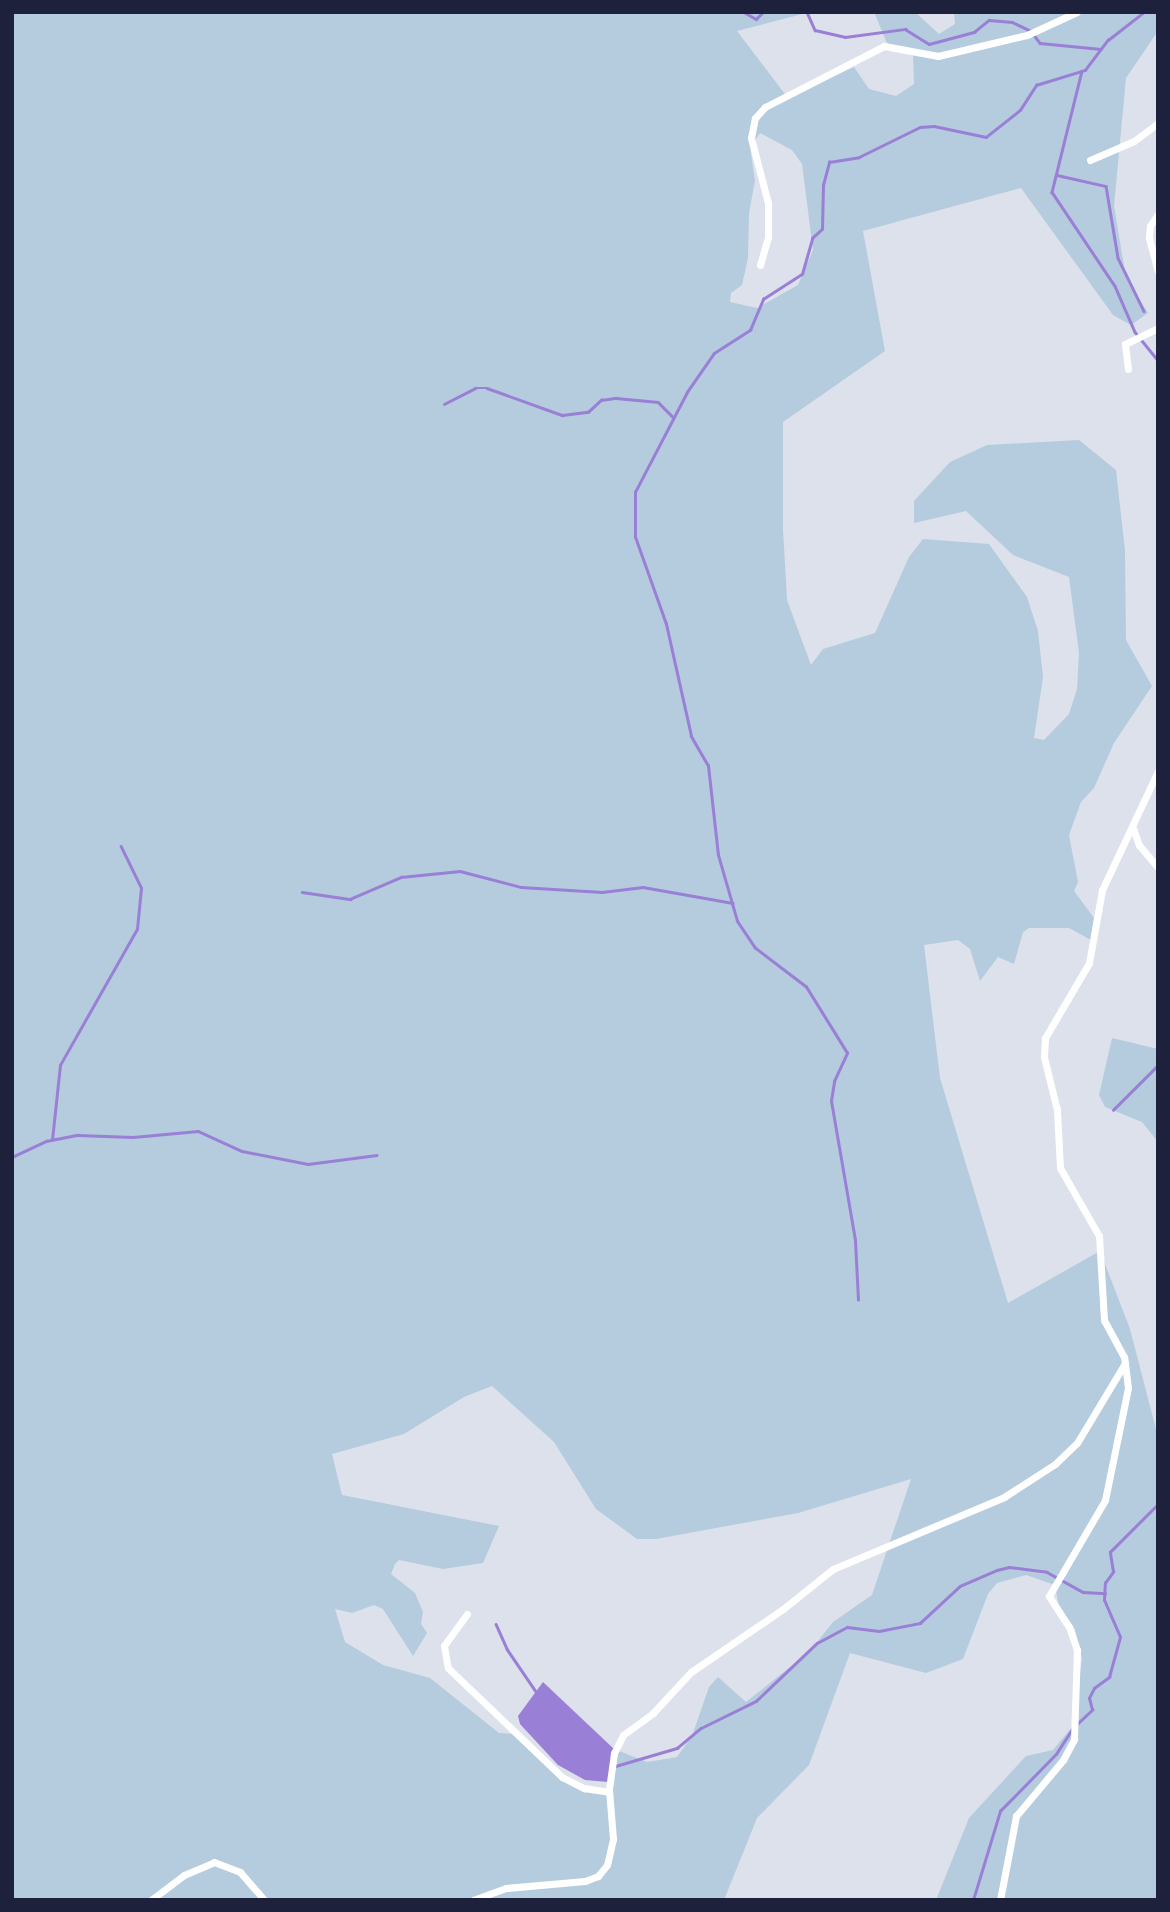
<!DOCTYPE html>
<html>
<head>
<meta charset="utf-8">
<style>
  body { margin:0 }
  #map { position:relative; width:1170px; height:1912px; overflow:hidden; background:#dde1eb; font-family:Overpass,sans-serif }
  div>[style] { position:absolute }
  .green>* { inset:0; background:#b4ccde }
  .water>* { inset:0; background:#9a7fd6 }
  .stream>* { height:2.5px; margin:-1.25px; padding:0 1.25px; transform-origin:1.25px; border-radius:1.25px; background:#9a7fd6 }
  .minor>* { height:7px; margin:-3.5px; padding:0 3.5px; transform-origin:3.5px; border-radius:3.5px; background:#fff }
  span { translate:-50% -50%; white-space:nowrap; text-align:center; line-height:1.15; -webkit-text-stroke:6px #eef1f7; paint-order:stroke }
  .frame { position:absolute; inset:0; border:14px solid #1e213b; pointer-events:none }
</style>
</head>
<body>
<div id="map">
  <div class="green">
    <i style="clip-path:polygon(evenodd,12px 12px,810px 12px,737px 31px,788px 98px,854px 67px,869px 89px,896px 96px,914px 84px,913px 54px,887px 43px,874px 12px,915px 12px,939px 34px,955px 24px,954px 12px,1158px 12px,1158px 31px,1126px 78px,1114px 206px,1126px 278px,1148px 313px,1131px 325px,1113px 315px,1021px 188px,863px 231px,885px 351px,783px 422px,783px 529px,787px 600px,811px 665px,823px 649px,875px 633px,909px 557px,923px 539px,989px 544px,1027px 597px,1038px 631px,1043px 677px,1034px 738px,1044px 740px,1069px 714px,1077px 689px,1079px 653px,1069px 577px,1013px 555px,966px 511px,914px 523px,914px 501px,950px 462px,987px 445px,1079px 440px,1116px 470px,1125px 551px,1126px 640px,1152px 686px,1114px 743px,1094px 788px,1081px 802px,1069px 835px,1078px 882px,1074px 891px,1094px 918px,1091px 940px,1069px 928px,1029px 928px,1023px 932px,1014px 964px,998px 957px,980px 981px,970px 949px,958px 940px,924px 945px,940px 1078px,1008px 1303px,1100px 1251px,1130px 1329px,1158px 1437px,1158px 1900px,936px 1900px,969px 1818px,1026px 1756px,1053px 1750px,1072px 1727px,1082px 1659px,1075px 1629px,1059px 1607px,1055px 1585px,1026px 1575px,997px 1583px,988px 1594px,963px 1659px,926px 1673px,850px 1653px,809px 1765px,757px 1818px,724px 1900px,12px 1900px,12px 12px,760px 133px,792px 150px,802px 164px,813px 250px,798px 285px,757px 308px,730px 302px,731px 293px,742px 285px,748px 258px,749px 213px,755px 181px,750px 147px,760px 133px,12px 12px,492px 1386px,554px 1442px,596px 1509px,637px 1539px,656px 1539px,798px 1513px,911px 1479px,872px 1595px,833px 1622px,809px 1652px,746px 1702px,718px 1677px,709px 1687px,692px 1736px,677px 1757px,647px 1762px,614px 1749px,607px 1794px,560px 1775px,516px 1734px,499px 1733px,430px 1678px,383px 1665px,345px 1642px,335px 1609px,352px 1613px,374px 1605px,383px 1609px,413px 1656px,427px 1633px,421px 1624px,423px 1612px,415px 1593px,391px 1574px,395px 1564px,399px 1560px,443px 1569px,483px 1563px,499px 1526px,342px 1495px,332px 1454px,404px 1434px,464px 1397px,492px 1386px)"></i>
    <i style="clip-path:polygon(1112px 1038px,1158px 1049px,1158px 1142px,1142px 1122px,1105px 1107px,1099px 1095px)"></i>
  </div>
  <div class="water">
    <i style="clip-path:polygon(543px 1682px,614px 1749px,608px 1782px,585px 1780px,558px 1765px,520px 1724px,518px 1716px)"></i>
  </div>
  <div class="stream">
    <i style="left:744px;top:12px;width:14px;rotate:30deg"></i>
    <i style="left:756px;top:19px;width:10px;rotate:-45deg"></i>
    <i style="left:807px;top:12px;width:20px;rotate:66deg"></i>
    <i style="left:815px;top:30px;width:31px;rotate:13deg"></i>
    <i style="left:845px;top:37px;width:61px;rotate:-7.6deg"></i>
    <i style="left:905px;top:29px;width:28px;rotate:32deg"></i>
    <i style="left:929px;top:44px;width:47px;rotate:-14.9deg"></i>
    <i style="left:974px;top:32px;width:19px;rotate:-39deg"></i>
    <i style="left:989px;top:20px;width:23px;rotate:5deg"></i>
    <i style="left:1012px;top:22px;width:21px;rotate:25deg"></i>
    <i style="left:1031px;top:31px;width:15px;rotate:53deg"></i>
    <i style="left:1040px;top:43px;width:61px;rotate:5.6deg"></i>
    <i style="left:1082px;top:71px;width:125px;rotate:103.9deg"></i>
    <i style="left:1052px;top:192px;width:113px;rotate:56.2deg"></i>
    <i style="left:1115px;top:286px;width:50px;rotate:66.5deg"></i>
    <i style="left:1135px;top:332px;width:36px;rotate:51deg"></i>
    <i style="left:1057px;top:175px;width:50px;rotate:12.7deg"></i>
    <i style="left:1106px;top:186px;width:73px;rotate:80.5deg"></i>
    <i style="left:1118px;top:258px;width:59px;rotate:63.9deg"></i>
    <i style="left:444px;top:404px;width:35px;rotate:-27deg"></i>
    <i style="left:475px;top:388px;width:12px"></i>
    <i style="left:487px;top:388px;width:80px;rotate:19.8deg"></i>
    <i style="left:562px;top:415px;width:26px;rotate:-7deg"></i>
    <i style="left:588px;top:412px;width:18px;rotate:-43deg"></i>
    <i style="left:601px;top:400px;width:15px;rotate:-8deg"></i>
    <i style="left:616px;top:398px;width:42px;rotate:5.4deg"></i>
    <i style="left:658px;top:402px;width:21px;rotate:45deg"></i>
    <i style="left:302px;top:892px;width:49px;rotate:8.3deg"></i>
    <i style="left:350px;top:899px;width:56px;rotate:-23.3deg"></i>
    <i style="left:401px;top:877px;width:59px;rotate:-5.8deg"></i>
    <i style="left:460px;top:871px;width:63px;rotate:14.7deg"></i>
    <i style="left:521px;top:887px;width:81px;rotate:3.5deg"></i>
    <i style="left:602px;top:892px;width:41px;rotate:-7deg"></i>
    <i style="left:643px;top:887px;width:91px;rotate:10.1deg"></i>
    <i style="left:1113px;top:1110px;width:64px;rotate:-45deg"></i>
    <i style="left:52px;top:1140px;width:75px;rotate:-83.9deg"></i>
    <i style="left:60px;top:1065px;width:156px;rotate:-60.5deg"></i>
    <i style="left:137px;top:929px;width:41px;rotate:-84.4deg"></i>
    <i style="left:141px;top:888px;width:46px;rotate:-116deg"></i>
    <i style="left:12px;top:1157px;width:38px;rotate:-25deg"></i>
    <i style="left:46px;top:1141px;width:32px;rotate:-11deg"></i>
    <i style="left:77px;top:1135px;width:56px;rotate:2deg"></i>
    <i style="left:133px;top:1137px;width:65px;rotate:-5.3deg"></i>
    <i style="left:198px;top:1131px;width:48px;rotate:24.4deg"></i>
    <i style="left:242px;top:1151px;width:67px;rotate:11.1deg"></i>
    <i style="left:308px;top:1164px;width:69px;rotate:-7.5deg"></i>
    <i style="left:858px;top:1300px;width:60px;rotate:-92.9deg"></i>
    <i style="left:855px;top:1240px;width:141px;rotate:-99.8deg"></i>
    <i style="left:831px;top:1101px;width:20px;rotate:-81deg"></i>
    <i style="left:834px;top:1081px;width:31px;rotate:-65deg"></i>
    <i style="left:847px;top:1053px;width:78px;rotate:-121.8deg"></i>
    <i style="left:806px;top:987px;width:64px;rotate:-142.6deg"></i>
    <i style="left:755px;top:948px;width:32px;rotate:-124deg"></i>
    <i style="left:737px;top:921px;width:69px;rotate:-106.1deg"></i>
    <i style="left:718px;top:855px;width:90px;rotate:-96.4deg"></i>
    <i style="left:708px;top:766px;width:34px;rotate:-120deg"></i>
    <i style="left:691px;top:736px;width:115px;rotate:-102.6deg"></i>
    <i style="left:666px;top:624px;width:92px;rotate:-109.6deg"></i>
    <i style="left:635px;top:537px;width:45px;rotate:-90deg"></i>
    <i style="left:635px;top:492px;width:113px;rotate:-62.5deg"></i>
    <i style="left:687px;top:392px;width:47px;rotate:-55.3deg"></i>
    <i style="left:714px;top:353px;width:43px;rotate:-32.6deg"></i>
    <i style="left:750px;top:330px;width:34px;rotate:-67deg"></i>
    <i style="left:763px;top:299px;width:46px;rotate:-32.7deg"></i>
    <i style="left:802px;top:274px;width:37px;rotate:-74deg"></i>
    <i style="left:812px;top:238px;width:13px;rotate:-42deg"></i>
    <i style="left:822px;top:229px;width:44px;rotate:-88.7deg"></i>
    <i style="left:823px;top:185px;width:24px;rotate:-75deg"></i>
    <i style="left:829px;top:162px;width:30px;rotate:-9deg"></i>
    <i style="left:859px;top:157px;width:68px;rotate:-26.2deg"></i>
    <i style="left:920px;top:127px;width:14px;rotate:-4deg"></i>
    <i style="left:934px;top:126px;width:53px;rotate:11.9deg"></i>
    <i style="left:986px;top:137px;width:43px;rotate:-38.5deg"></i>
    <i style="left:1020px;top:110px;width:30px;rotate:-57deg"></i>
    <i style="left:1036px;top:85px;width:51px;rotate:-17deg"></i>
    <i style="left:1085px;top:70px;width:38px;rotate:-53deg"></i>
    <i style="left:1108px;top:40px;width:46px;rotate:-37.9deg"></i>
    <i style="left:496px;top:1624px;width:27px;rotate:66deg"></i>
    <i style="left:507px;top:1649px;width:53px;rotate:55.7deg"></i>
    <i style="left:1077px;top:1724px;width:21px;rotate:-43deg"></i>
    <i style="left:1092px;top:1710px;width:12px;rotate:-104deg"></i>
    <i style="left:1089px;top:1698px;width:11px;rotate:-63deg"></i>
    <i style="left:1094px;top:1688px;width:19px;rotate:-36deg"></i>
    <i style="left:1109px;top:1677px;width:41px;rotate:-74.6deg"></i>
    <i style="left:1120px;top:1637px;width:40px;rotate:-113.4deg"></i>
    <i style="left:1104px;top:1600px;width:17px;rotate:-87deg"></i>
    <i style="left:1105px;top:1583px;width:14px;rotate:-54deg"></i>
    <i style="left:1113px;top:1572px;width:20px;rotate:-99deg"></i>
    <i style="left:1110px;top:1552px;width:68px;rotate:-45deg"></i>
    <i style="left:612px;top:1767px;width:68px;rotate:-16.3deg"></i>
    <i style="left:677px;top:1748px;width:31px;rotate:-40deg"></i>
    <i style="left:701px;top:1728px;width:61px;rotate:-26.1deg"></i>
    <i style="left:756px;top:1701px;width:84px;rotate:-43.6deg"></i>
    <i style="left:817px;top:1643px;width:34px;rotate:-28deg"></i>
    <i style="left:847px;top:1627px;width:32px;rotate:7deg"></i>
    <i style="left:879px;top:1631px;width:42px;rotate:-11deg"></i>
    <i style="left:920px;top:1623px;width:54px;rotate:-42.8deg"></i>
    <i style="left:960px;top:1586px;width:40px;rotate:-23.4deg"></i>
    <i style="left:997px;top:1570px;width:12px;rotate:-14deg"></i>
    <i style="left:1009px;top:1567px;width:38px;rotate:7deg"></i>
    <i style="left:1047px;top:1572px;width:41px;rotate:29.1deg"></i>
    <i style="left:1083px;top:1592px;width:22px;rotate:3deg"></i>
    <i style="left:973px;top:1900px;width:93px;rotate:-73.1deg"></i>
    <i style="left:1000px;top:1811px;width:80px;rotate:-45.5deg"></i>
    <i style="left:1056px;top:1754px;width:30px;rotate:-57deg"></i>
  </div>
  <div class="minor">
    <i style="left:1090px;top:160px;width:48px;rotate:-23.4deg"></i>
    <i style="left:1134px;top:141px;width:30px;rotate:-37deg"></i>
    <i style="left:1158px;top:214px;width:14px;rotate:124deg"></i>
    <i style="left:1150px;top:226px;width:12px;rotate:95deg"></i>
    <i style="left:1149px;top:238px;width:35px;rotate:75deg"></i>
    <i style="left:760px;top:265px;width:29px;rotate:-74deg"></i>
    <i style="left:768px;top:237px;width:34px;rotate:-90deg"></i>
    <i style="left:768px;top:203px;width:67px;rotate:-104.7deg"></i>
    <i style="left:751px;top:138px;width:20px;rotate:-79deg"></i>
    <i style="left:755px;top:118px;width:15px;rotate:-48deg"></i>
    <i style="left:765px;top:107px;width:134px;rotate:-27.1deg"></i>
    <i style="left:884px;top:46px;width:55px;rotate:10.5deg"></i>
    <i style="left:938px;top:56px;width:91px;rotate:-13.3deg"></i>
    <i style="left:1027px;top:35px;width:55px;rotate:-24.7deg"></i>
    <i style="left:1128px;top:369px;width:25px;rotate:-97deg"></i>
    <i style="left:1125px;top:344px;width:37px;rotate:-26deg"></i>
    <i style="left:1133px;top:828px;width:18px;rotate:71deg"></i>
    <i style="left:1139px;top:845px;width:30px;rotate:50deg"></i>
    <i style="left:467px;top:1614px;width:39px;rotate:126deg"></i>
    <i style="left:444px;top:1646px;width:22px;rotate:80deg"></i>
    <i style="left:448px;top:1668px;width:158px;rotate:43.7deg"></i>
    <i style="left:562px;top:1777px;width:25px;rotate:27deg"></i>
    <i style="left:584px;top:1788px;width:25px;rotate:9deg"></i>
    <i style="left:151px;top:1900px;width:41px;rotate:-37.1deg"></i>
    <i style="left:184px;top:1875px;width:33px;rotate:-23deg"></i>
    <i style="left:214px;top:1862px;width:28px;rotate:21deg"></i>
    <i style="left:240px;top:1872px;width:37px;rotate:49deg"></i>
    <i style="left:473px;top:1900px;width:35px;rotate:-20deg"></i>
    <i style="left:506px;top:1888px;width:79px;rotate:-5.1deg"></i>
    <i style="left:585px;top:1881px;width:14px;rotate:-21deg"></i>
    <i style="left:598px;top:1876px;width:14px;rotate:-51deg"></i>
    <i style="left:607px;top:1865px;width:27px;rotate:-77deg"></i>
    <i style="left:613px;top:1839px;width:50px;rotate:-94.6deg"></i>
    <i style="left:609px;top:1789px;width:36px;rotate:-82deg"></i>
    <i style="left:614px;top:1753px;width:20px;rotate:-63deg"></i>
    <i style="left:623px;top:1735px;width:37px;rotate:-36deg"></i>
    <i style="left:653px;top:1713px;width:56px;rotate:-47.2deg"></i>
    <i style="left:691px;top:1672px;width:112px;rotate:-34.4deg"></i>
    <i style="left:783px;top:1609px;width:64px;rotate:-38.7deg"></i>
    <i style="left:833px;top:1569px;width:186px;rotate:-22.8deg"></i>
    <i style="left:1004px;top:1497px;width:61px;rotate:-32.9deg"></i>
    <i style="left:1055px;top:1464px;width:30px;rotate:-44deg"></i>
    <i style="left:1077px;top:1443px;width:93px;rotate:-59deg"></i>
    <i style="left:1000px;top:1900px;width:86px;rotate:-79.2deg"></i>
    <i style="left:1016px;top:1816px;width:73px;rotate:-50deg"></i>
    <i style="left:1063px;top:1760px;width:24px;rotate:-62deg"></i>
    <i style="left:1074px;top:1739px;width:89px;rotate:-88.1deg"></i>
    <i style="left:1077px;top:1650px;width:24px;rotate:-109deg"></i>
    <i style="left:1069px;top:1627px;width:37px;rotate:-123deg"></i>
    <i style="left:1049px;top:1596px;width:111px;rotate:-59.7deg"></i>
    <i style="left:1105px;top:1500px;width:114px;rotate:-78.4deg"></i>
    <i style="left:1128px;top:1388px;width:31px;rotate:-97deg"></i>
    <i style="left:1124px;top:1357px;width:42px;rotate:-118.4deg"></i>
    <i style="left:1104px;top:1320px;width:84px;rotate:-93.4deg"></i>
    <i style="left:1099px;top:1236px;width:78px;rotate:-119.8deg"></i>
    <i style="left:1060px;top:1168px;width:58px;rotate:-93deg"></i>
    <i style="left:1057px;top:1110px;width:55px;rotate:-103.8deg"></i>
    <i style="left:1044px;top:1057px;width:19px;rotate:-87deg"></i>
    <i style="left:1045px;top:1038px;width:87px;rotate:-59.6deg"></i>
    <i style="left:1089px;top:963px;width:74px;rotate:-79.9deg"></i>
    <i style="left:1102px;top:890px;width:132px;rotate:-64.8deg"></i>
  </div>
  <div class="frame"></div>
</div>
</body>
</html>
